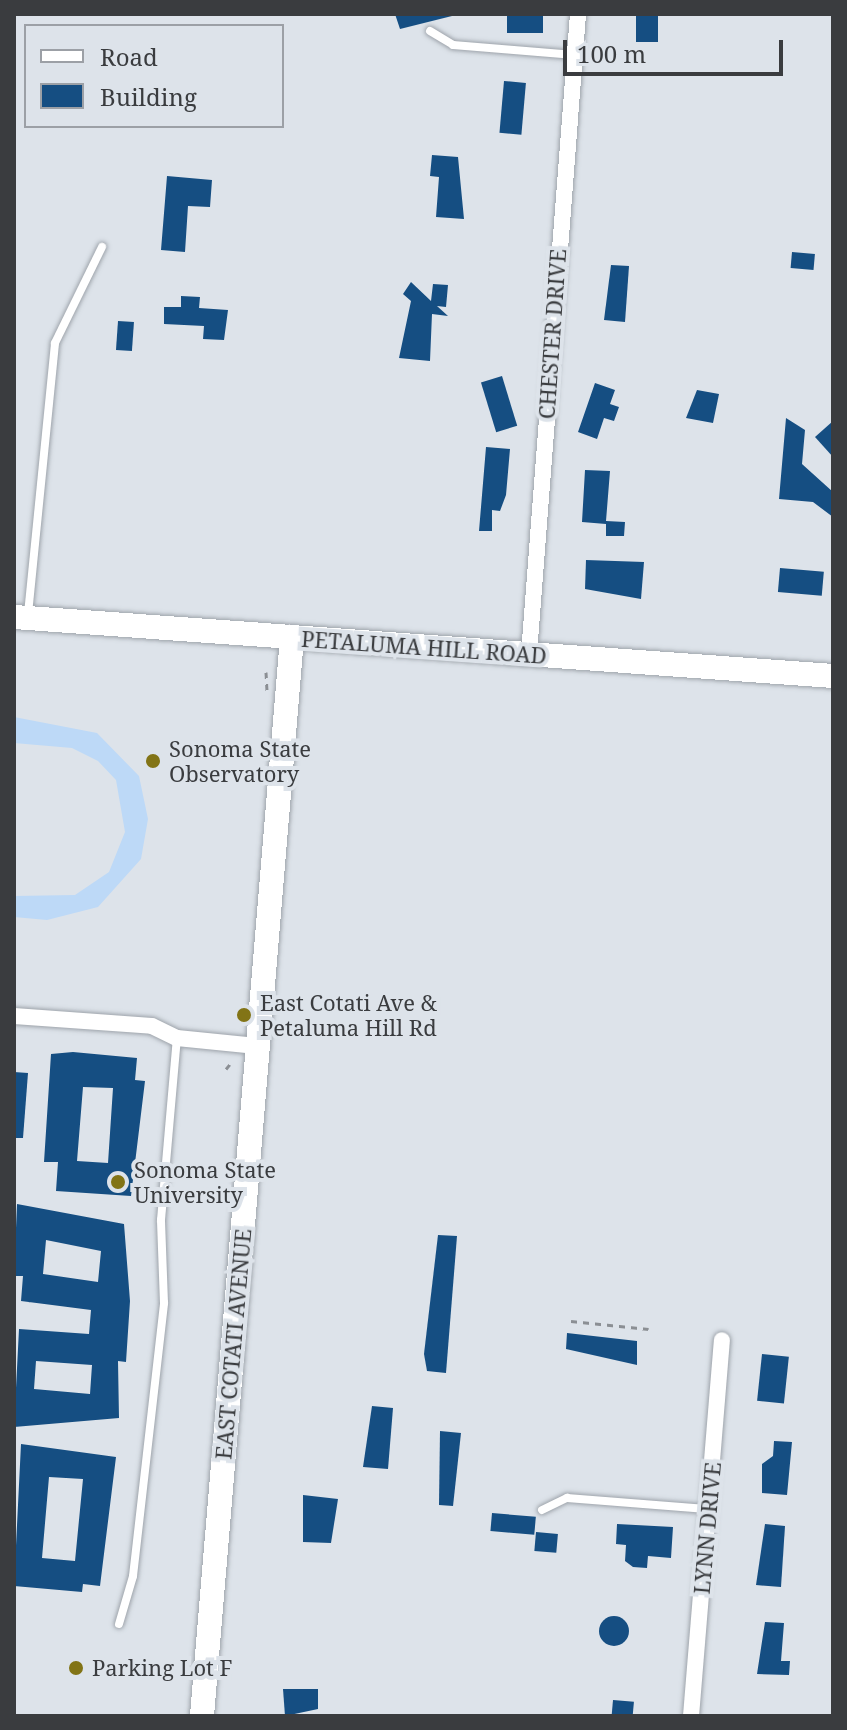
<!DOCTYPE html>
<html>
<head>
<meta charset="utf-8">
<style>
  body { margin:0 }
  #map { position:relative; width:847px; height:1730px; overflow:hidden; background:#dde3ea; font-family:"Noto Serif",serif }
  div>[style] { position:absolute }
  .green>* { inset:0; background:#bdd9f7 }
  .building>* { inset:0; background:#154e82; transform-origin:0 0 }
  .round { border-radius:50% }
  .path>* { height:3px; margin-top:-1.5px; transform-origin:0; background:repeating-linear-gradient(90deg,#8b8f94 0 6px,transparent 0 12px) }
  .roads { filter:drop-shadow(0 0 2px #9ea4ab) drop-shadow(0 0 2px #9ea4ab) }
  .lane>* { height:8px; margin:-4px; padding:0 4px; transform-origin:4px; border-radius:4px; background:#fff }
  .street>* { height:16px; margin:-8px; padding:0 8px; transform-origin:8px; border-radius:8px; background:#fff }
  .secondary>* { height:24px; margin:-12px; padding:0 12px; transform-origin:12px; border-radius:12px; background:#fff }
  .dots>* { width:22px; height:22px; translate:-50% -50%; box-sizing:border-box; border:4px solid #dde3ea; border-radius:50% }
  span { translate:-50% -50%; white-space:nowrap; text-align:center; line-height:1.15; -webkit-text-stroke:8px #dde3ea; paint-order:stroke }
  .street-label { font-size:22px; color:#3a3c3f }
  .poi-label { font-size:22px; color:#3a3c3f }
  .left { translate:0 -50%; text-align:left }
  .frame { position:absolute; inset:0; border:16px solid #3a3c3f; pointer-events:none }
  .legend { position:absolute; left:24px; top:24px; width:260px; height:104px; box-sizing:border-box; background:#dde3ea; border:2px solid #9ca0a6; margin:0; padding:10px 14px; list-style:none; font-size:24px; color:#3a3c3f }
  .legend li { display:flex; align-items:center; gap:16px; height:40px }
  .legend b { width:40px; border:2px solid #9ca0a6 }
  .scale { position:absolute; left:563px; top:40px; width:220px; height:36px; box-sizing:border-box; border:4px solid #3a3c3f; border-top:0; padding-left:10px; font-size:24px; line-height:28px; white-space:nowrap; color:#3a3c3f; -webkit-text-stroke:6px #dde3ea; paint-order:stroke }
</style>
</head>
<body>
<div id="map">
  <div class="green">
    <i style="clip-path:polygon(14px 717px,97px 733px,139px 776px,148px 819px,141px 859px,98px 907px,47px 920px,14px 917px,14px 896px,75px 895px,109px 872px,125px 832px,116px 780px,98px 761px,72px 748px,14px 743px)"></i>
  </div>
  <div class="building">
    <i style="clip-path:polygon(395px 14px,452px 14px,452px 16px,400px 29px)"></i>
    <i style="left:507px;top:14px;width:36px;height:19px"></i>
    <i style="left:636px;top:14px;width:22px;height:28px"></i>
    <i style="left:504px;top:81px;width:22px;height:52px;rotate:5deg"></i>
    <i style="clip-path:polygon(432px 155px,458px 157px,464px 219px,436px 217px,439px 177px,430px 176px)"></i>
    <i style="clip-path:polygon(167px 176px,212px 180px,210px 207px,188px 206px,185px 252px,161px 250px)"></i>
    <i style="left:792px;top:252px;width:23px;height:16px;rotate:5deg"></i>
    <i style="clip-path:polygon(611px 265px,629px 266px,625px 322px,604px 320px)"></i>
    <i style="clip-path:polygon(411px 282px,431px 301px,433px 284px,448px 285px,446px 307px,437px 306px,448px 316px,432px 314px,430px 361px,399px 358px,411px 301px,403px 294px)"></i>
    <i style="clip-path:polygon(181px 296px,200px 297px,199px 308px,228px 310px,224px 340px,203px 339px,204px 326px,164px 324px,164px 307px,181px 307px)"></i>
    <i style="left:118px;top:321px;width:16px;height:29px;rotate:4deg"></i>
    <i style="left:502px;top:376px;width:52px;height:22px;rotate:73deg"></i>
    <i style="clip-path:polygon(595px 383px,615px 390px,610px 404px,619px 407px,614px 421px,604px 418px,597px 439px,578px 432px)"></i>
    <i style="clip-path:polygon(697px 390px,719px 394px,713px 423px,686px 418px)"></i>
    <i style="clip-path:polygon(786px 418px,805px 430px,802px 464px,833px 492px,833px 517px,813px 502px,779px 499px)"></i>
    <i style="clip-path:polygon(833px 421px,833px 457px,815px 437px)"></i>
    <i style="clip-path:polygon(486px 447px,510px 449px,506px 495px,500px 511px,492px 510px,492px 531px,479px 531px)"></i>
    <i style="clip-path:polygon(585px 470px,610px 471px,606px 521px,625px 522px,624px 536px,606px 536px,606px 524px,582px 522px)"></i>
    <i style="clip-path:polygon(586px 560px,644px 562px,641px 599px,585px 589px)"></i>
    <i style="left:780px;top:568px;width:44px;height:24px;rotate:5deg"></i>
    <i style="clip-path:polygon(evenodd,73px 1052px,137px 1058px,135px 1080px,145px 1081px,131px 1196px,56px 1191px,58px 1162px,44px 1162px,51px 1054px,73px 1052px,83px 1087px,113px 1088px,108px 1163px,77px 1161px,83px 1087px)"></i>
    <i style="clip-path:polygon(14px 1072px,28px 1073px,23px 1138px,14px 1138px)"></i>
    <i style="clip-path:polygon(evenodd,17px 1204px,124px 1224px,130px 1301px,126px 1362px,118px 1361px,119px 1418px,14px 1427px,19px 1329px,89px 1334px,91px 1310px,21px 1301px,23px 1276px,14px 1276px,17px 1204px,46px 1240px,101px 1251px,98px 1282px,43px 1274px,46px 1240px,17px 1204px,36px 1361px,92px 1365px,90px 1394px,34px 1389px,36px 1361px)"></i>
    <i style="clip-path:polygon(438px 1235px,457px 1236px,446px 1373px,427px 1371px,424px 1354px)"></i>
    <i style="clip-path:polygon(567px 1333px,637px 1341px,637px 1365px,566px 1349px)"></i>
    <i style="left:762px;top:1354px;width:27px;height:47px;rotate:6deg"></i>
    <i style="clip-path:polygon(372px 1406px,393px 1408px,388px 1469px,363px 1467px)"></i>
    <i style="clip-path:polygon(440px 1431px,461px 1433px,453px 1506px,439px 1505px)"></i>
    <i style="clip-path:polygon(774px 1441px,792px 1442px,787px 1495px,762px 1493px,762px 1464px,773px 1456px)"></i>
    <i style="clip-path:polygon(evenodd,21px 1444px,116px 1457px,100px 1586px,83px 1584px,82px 1592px,14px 1586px,21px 1444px,49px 1477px,83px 1479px,75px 1561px,42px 1558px,49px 1477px)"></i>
    <i style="clip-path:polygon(303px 1495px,338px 1499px,331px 1543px,303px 1542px)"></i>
    <i style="left:492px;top:1513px;width:44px;height:18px;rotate:5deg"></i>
    <i style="clip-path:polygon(617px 1524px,673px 1527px,671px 1558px,648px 1556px,647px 1568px,633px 1567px,625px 1561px,626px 1545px,616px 1544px)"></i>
    <i style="clip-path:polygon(765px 1524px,785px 1526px,781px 1587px,756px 1585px)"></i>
    <i style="left:536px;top:1532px;width:22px;height:19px;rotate:5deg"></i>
    <i class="round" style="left:599px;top:1616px;width:30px;height:30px"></i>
    <i style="clip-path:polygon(765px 1622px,784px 1623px,781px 1661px,790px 1661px,789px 1675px,757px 1674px)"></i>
    <i style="clip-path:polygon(283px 1689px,318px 1689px,318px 1709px,285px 1716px)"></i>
    <i style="left:613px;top:1700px;width:21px;height:16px;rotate:5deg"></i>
  </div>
  <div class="path">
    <i style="left:266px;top:672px;width:20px;rotate:87deg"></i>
    <i style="left:226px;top:1069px;width:6px;rotate:-51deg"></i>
    <i style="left:571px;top:1321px;width:78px;rotate:5.9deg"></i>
  </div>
  <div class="roads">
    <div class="lane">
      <i style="left:430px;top:31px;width:27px;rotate:31deg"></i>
      <i style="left:453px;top:45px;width:122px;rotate:4.7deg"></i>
      <i style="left:28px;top:614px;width:272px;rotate:-84.3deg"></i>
      <i style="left:55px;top:343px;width:107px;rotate:-63.9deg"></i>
      <i style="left:542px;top:1510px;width:28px;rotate:-26deg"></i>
      <i style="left:567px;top:1498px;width:140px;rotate:4.5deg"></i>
      <i style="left:119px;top:1624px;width:50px;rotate:-73.7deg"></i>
      <i style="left:133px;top:1576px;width:275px;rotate:-83.5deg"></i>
      <i style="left:164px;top:1303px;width:83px;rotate:-92.1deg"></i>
      <i style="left:161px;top:1220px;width:183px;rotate:-85deg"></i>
    </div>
    <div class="street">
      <i style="left:529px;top:654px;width:642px;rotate:-85.62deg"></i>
      <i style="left:14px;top:1016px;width:138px;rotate:4.1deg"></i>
      <i style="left:152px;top:1026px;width:28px;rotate:26deg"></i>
      <i style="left:177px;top:1038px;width:80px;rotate:5.7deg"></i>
      <i style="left:691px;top:1716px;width:377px;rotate:-85.3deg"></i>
    </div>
    <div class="secondary">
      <i style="left:14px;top:617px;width:821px;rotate:4.12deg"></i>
      <i style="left:202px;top:1716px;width:1083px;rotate:-85.23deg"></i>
    </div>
  </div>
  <div class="dots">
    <i style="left:153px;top:761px;background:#827416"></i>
    <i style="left:244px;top:1015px;background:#827416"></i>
    <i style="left:118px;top:1182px;background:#827416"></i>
    <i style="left:76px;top:1668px;background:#827416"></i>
  </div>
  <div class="street-label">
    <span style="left:552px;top:334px;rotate:-86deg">CHESTER DRIVE</span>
    <span style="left:424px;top:647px;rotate:4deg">PETALUMA HILL ROAD</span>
    <span style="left:233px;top:1344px;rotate:-85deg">EAST COTATI AVENUE</span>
    <span style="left:707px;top:1528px;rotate:-85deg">LYNN DRIVE</span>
  </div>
  <div class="poi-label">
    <span class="left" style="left:169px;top:761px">Sonoma State<br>Observatory</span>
    <span class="left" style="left:260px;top:1015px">East Cotati Ave &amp;<br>Petaluma Hill Rd</span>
    <span class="left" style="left:134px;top:1182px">Sonoma State<br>University</span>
    <span class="left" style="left:92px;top:1668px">Parking Lot F</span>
  </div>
  <div class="frame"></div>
  <ul class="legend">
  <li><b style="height:10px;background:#fff"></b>Road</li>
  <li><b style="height:22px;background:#154e82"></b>Building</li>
  </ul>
  <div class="scale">100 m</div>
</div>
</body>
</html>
